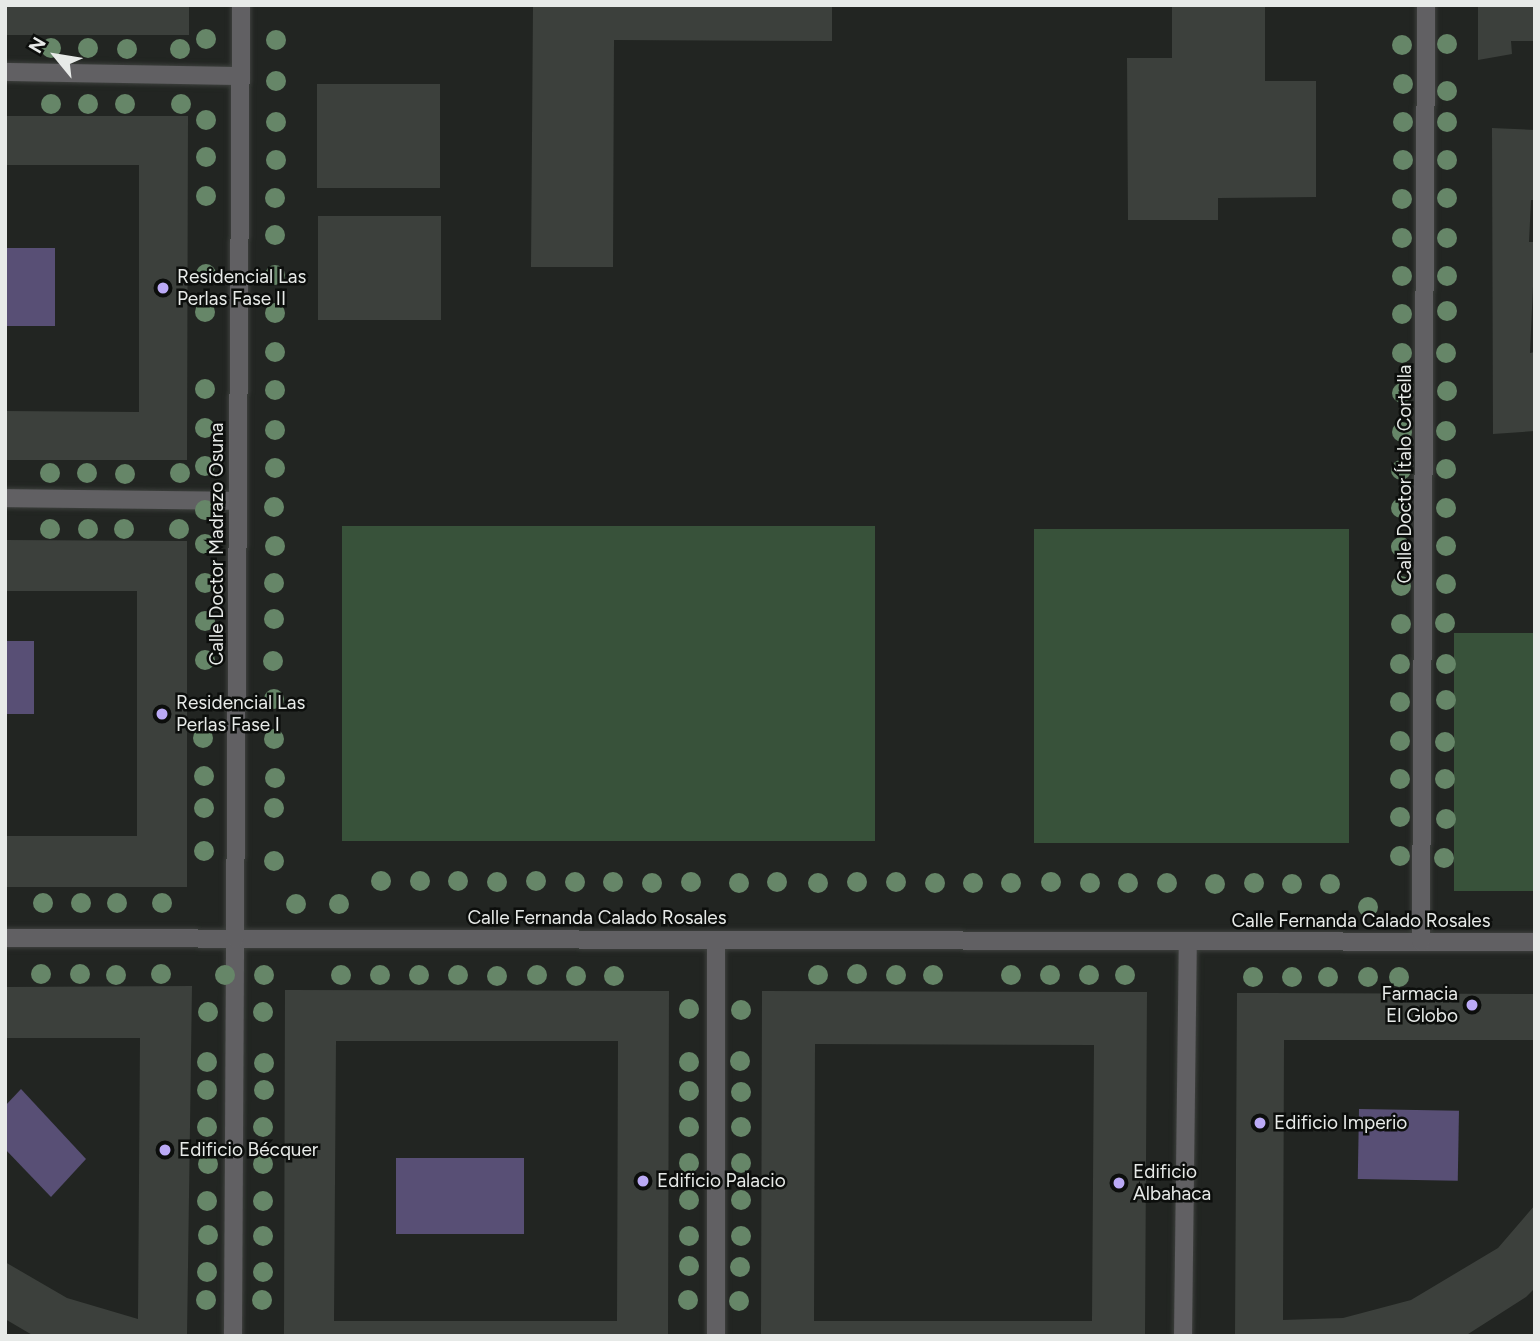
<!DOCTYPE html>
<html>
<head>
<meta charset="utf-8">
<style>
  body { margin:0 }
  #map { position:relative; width:1540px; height:1341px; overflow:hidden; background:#222522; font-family:Figtree,sans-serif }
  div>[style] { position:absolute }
  .green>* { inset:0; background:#38523a; transform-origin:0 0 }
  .water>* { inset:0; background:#584f75; transform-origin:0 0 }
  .building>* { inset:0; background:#3c403c; transform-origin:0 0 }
  .roads { filter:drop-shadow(0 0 2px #3e413e) drop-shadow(0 0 2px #3e413e) }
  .pedestrian>* { height:18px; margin:-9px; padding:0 9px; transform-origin:9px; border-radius:9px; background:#616063 }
  .minor>* { height:18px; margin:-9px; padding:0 9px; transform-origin:9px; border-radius:9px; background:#616063 }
  .trees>* { width:20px; height:20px; margin:-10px; border-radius:50%; background:#668668 }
  .dots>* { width:19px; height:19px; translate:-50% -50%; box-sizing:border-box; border:4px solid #0c0e0c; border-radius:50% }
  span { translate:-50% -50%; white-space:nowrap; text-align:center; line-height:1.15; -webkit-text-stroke:5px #0c0e0c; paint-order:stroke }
  .poi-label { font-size:19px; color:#e7eae8 }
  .left { translate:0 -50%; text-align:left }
  .right { translate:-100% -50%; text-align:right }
  .street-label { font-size:19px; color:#e7eae8 }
  .frame { position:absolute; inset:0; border:7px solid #e7eae8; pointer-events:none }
  .north { position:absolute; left:21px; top:21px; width:70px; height:70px; -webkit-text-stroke:5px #0c0e0c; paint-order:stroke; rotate:300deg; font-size:19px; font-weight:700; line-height:28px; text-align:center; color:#e7eae8 }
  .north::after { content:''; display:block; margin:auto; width:24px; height:32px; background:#e7eae8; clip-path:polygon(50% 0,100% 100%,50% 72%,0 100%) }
</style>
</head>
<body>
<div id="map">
  <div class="green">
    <i style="left:342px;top:526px;width:533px;height:315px"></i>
    <i style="left:1034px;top:529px;width:315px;height:314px"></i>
    <i style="left:1454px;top:633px;width:81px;height:258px"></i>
  </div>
  <div class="water">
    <i style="left:5px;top:248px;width:50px;height:78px"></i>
    <i style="left:5px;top:641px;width:29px;height:73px"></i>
    <i style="clip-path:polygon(21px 1089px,86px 1159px,51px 1197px,5px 1149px,5px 1106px)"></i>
    <i style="left:1359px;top:1109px;width:100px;height:70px;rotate:1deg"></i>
    <i style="left:396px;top:1158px;width:128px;height:76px"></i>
  </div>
  <div class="building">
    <i style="left:5px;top:5px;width:184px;height:30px"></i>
    <i style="clip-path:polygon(533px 5px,832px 5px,832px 41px,614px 40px,613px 267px,531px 267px)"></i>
    <i style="clip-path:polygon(1172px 5px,1265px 5px,1265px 81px,1316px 81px,1316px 197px,1218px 198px,1218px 220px,1128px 220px,1127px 58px,1172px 58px)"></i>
    <i style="clip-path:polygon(1478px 5px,1535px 5px,1535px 41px,1511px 41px,1512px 54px,1478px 60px)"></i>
    <i style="left:317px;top:84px;width:123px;height:104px"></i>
    <i style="clip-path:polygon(5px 116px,188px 116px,187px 460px,5px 460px,5px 411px,139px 412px,139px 165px,5px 165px)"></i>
    <i style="clip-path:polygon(1492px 128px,1535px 130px,1535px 200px,1531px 200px,1529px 242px,1535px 242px,1530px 353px,1535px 352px,1535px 431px,1493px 434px)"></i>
    <i style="left:318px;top:216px;width:123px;height:104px"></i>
    <i style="clip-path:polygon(5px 540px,187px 541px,187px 887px,5px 887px,5px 836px,137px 836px,137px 591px,5px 591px)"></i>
    <i style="clip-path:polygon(192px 986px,187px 1336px,34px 1336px,5px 1319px,5px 1262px,67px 1298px,138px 1319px,140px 1038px,5px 1038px,5px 987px)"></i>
    <i style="clip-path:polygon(evenodd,285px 990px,669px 991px,668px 1336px,284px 1336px,285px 990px,336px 1041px,618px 1041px,617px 1321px,334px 1321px,336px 1041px)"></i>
    <i style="clip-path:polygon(evenodd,762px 991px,1147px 992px,1145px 1336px,761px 1336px,762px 991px,815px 1044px,1094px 1045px,1092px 1321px,814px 1321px,815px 1044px)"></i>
    <i style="clip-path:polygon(1237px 993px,1535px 994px,1535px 1040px,1284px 1040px,1283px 1320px,1343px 1318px,1411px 1300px,1498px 1248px,1535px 1205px,1535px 1288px,1526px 1297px,1465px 1336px,1235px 1336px)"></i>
  </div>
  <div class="roads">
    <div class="pedestrian">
      <i style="left:5px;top:72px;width:236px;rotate:1deg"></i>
      <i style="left:5px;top:498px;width:233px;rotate:0.7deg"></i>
      <i style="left:233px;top:1336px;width:398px;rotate:-89.7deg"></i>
      <i style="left:716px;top:1336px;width:396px;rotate:-90deg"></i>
      <i style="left:1183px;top:1336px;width:395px;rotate:-89.3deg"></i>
    </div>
    <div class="minor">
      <i style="left:5px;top:938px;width:1530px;rotate:0.15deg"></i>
      <i style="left:235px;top:938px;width:933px;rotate:-89.63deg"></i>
      <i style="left:1421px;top:942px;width:937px;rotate:-89.69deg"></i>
    </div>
  </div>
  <div class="trees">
    <i style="left:206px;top:39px"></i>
    <i style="left:276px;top:40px"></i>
    <i style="left:1447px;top:44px"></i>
    <i style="left:1402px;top:45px"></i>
    <i style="left:51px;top:48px"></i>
    <i style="left:88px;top:48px"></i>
    <i style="left:127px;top:49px"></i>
    <i style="left:180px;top:49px"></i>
    <i style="left:276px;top:81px"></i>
    <i style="left:1403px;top:84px"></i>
    <i style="left:1447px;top:91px"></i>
    <i style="left:51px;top:104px"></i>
    <i style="left:88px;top:104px"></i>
    <i style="left:125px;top:104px"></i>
    <i style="left:181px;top:104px"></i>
    <i style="left:206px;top:120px"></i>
    <i style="left:276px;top:122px"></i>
    <i style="left:1403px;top:122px"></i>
    <i style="left:1447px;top:122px"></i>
    <i style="left:206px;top:157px"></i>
    <i style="left:276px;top:160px"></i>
    <i style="left:1403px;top:160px"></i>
    <i style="left:1447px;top:160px"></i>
    <i style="left:206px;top:196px"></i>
    <i style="left:275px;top:198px"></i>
    <i style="left:1447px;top:198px"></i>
    <i style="left:1402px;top:199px"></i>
    <i style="left:275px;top:235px"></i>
    <i style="left:1402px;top:238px"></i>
    <i style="left:1447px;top:238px"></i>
    <i style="left:206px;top:274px"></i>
    <i style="left:275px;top:275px"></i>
    <i style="left:1402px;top:276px"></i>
    <i style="left:1447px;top:276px"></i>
    <i style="left:1447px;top:311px"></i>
    <i style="left:205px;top:312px"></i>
    <i style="left:275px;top:313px"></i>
    <i style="left:1402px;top:314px"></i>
    <i style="left:275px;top:352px"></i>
    <i style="left:1402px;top:353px"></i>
    <i style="left:1446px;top:353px"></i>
    <i style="left:205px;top:389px"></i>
    <i style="left:275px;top:390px"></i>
    <i style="left:1447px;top:391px"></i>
    <i style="left:1402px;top:393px"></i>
    <i style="left:205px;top:428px"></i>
    <i style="left:275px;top:430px"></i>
    <i style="left:1446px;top:431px"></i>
    <i style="left:1402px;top:432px"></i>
    <i style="left:205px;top:466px"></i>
    <i style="left:275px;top:468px"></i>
    <i style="left:1446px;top:469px"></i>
    <i style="left:1401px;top:470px"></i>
    <i style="left:50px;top:473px"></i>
    <i style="left:87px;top:473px"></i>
    <i style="left:180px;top:473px"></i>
    <i style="left:125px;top:474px"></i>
    <i style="left:274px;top:507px"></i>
    <i style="left:1401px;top:508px"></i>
    <i style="left:1446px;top:508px"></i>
    <i style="left:205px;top:510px"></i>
    <i style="left:50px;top:529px"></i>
    <i style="left:88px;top:529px"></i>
    <i style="left:124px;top:529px"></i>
    <i style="left:179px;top:529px"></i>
    <i style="left:205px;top:544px"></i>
    <i style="left:275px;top:546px"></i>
    <i style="left:1446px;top:546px"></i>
    <i style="left:1401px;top:547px"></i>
    <i style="left:205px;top:583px"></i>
    <i style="left:274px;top:583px"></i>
    <i style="left:1446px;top:584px"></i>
    <i style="left:1401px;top:586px"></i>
    <i style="left:274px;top:619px"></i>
    <i style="left:205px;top:621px"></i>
    <i style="left:1445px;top:623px"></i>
    <i style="left:1401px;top:624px"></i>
    <i style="left:205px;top:660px"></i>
    <i style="left:273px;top:661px"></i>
    <i style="left:1400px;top:664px"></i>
    <i style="left:1446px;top:664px"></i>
    <i style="left:274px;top:699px"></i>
    <i style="left:1446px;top:700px"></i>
    <i style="left:1400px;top:702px"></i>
    <i style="left:203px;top:738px"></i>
    <i style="left:274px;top:739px"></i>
    <i style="left:1400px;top:741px"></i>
    <i style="left:1445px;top:742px"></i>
    <i style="left:204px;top:776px"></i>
    <i style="left:275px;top:778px"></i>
    <i style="left:1400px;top:779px"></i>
    <i style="left:1445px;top:779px"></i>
    <i style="left:204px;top:808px"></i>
    <i style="left:274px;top:808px"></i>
    <i style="left:1400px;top:817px"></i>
    <i style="left:1446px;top:819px"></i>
    <i style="left:204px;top:851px"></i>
    <i style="left:1400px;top:856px"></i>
    <i style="left:1444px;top:858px"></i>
    <i style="left:274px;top:861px"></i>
    <i style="left:381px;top:881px"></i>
    <i style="left:420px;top:881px"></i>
    <i style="left:458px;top:881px"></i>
    <i style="left:536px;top:881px"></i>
    <i style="left:497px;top:882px"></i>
    <i style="left:575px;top:882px"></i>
    <i style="left:613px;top:882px"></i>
    <i style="left:691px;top:882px"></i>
    <i style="left:777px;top:882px"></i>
    <i style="left:857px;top:882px"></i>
    <i style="left:896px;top:882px"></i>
    <i style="left:1051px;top:882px"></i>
    <i style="left:652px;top:883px"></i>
    <i style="left:739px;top:883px"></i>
    <i style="left:818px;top:883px"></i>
    <i style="left:935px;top:883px"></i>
    <i style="left:973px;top:883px"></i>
    <i style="left:1011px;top:883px"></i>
    <i style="left:1090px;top:883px"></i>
    <i style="left:1128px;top:883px"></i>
    <i style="left:1167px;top:883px"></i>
    <i style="left:1254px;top:883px"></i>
    <i style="left:1215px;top:884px"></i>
    <i style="left:1292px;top:884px"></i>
    <i style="left:1330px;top:884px"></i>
    <i style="left:43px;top:903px"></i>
    <i style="left:81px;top:903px"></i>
    <i style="left:117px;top:903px"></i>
    <i style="left:162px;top:903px"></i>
    <i style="left:296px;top:904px"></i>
    <i style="left:339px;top:904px"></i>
    <i style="left:1368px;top:907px"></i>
    <i style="left:41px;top:974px"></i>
    <i style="left:80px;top:974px"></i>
    <i style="left:161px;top:974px"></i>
    <i style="left:857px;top:974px"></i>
    <i style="left:116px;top:975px"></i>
    <i style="left:225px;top:975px"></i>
    <i style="left:264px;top:975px"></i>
    <i style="left:341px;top:975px"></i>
    <i style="left:380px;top:975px"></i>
    <i style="left:419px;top:975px"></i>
    <i style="left:458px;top:975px"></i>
    <i style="left:537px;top:975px"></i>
    <i style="left:818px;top:975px"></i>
    <i style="left:896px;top:975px"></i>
    <i style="left:933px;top:975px"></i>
    <i style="left:1011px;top:975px"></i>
    <i style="left:1050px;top:975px"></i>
    <i style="left:1089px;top:975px"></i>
    <i style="left:1125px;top:975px"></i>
    <i style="left:497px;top:976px"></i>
    <i style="left:576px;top:976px"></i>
    <i style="left:614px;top:976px"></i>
    <i style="left:1253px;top:977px"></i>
    <i style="left:1292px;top:977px"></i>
    <i style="left:1328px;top:977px"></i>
    <i style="left:1368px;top:977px"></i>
    <i style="left:1399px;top:977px"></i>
    <i style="left:689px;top:1009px"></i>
    <i style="left:741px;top:1010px"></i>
    <i style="left:208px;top:1012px"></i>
    <i style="left:263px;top:1012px"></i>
    <i style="left:740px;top:1061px"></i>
    <i style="left:207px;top:1062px"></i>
    <i style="left:689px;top:1062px"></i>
    <i style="left:264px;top:1063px"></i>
    <i style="left:207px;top:1090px"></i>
    <i style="left:264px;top:1090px"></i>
    <i style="left:689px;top:1091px"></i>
    <i style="left:741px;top:1092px"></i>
    <i style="left:207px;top:1127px"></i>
    <i style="left:263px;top:1127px"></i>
    <i style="left:689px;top:1127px"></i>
    <i style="left:741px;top:1127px"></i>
    <i style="left:689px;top:1163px"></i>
    <i style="left:741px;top:1163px"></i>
    <i style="left:208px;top:1164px"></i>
    <i style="left:263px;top:1164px"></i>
    <i style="left:689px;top:1200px"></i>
    <i style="left:741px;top:1200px"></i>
    <i style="left:207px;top:1201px"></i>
    <i style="left:263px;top:1201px"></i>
    <i style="left:208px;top:1235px"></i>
    <i style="left:263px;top:1236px"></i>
    <i style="left:689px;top:1236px"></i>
    <i style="left:741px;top:1236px"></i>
    <i style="left:689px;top:1266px"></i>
    <i style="left:740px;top:1267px"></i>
    <i style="left:207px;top:1272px"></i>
    <i style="left:263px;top:1272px"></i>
    <i style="left:206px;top:1300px"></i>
    <i style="left:262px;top:1300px"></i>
    <i style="left:688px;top:1300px"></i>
    <i style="left:739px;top:1301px"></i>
  </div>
  <div class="dots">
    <i style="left:163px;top:288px;background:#bbaaf6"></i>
    <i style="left:162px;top:714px;background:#bbaaf6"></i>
    <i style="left:1472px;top:1005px;background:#bbaaf6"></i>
    <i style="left:1260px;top:1123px;background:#bbaaf6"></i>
    <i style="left:165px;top:1150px;background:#bbaaf6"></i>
    <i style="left:643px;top:1181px;background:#bbaaf6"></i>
    <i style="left:1119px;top:1183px;background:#bbaaf6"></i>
  </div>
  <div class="poi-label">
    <span class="left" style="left:177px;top:288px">Residencial Las<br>Perlas Fase II</span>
    <span class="left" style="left:176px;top:714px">Residencial Las<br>Perlas Fase I</span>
    <span class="right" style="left:1458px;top:1005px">Farmacia<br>El Globo</span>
    <span class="left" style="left:1274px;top:1123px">Edificio Imperio</span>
    <span class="left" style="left:179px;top:1150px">Edificio Bécquer</span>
    <span class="left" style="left:1133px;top:1183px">Edificio<br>Albahaca</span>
    <span class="left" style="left:657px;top:1181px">Edificio Palacio</span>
  </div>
  <div class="street-label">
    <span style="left:1405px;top:474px;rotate:-90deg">Calle Doctor Ítalo Cortella</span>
    <span style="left:217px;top:544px;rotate:-90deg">Calle Doctor Madrazo Osuna</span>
    <span style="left:597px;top:918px">Calle Fernanda Calado Rosales</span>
    <span style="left:1361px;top:921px">Calle Fernanda Calado Rosales</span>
  </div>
  <div class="frame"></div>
  <div class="north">N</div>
</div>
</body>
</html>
